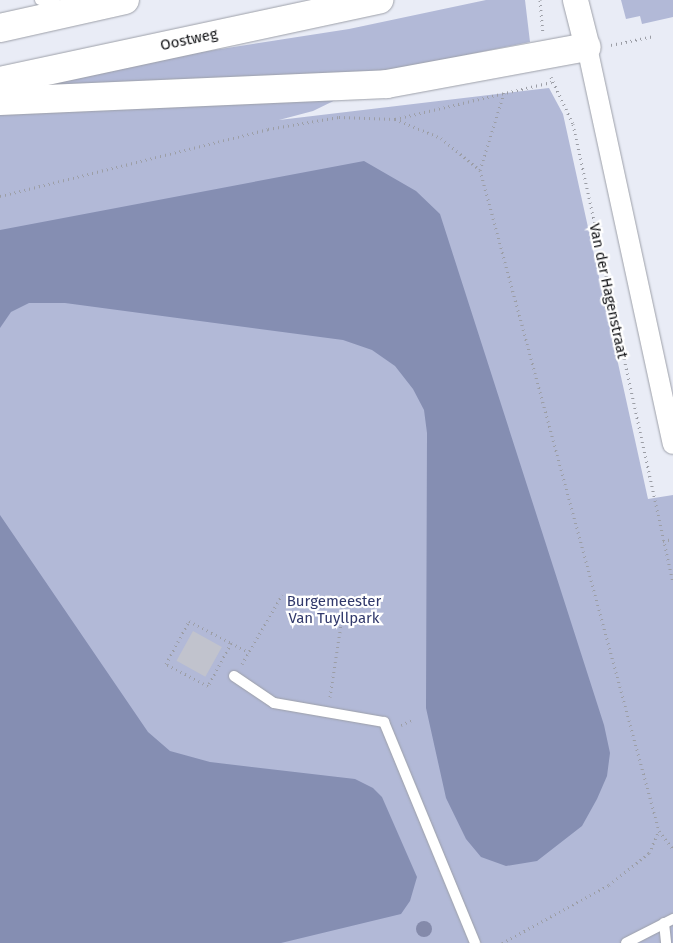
<!DOCTYPE html>
<html>
<head>
<meta charset="utf-8">
<style>
  body { margin:0 }
  #map { position:relative; width:673px; height:943px; overflow:hidden; background:#e9ecf6; font-family:"Fira Sans",sans-serif }
  div>[style] { position:absolute }
  .green>* { inset:0; background:#b2b9d7 }
  .water>* { inset:0; background:#858eb2 }
  .building>* { inset:0; background:#c1c3cd; transform-origin:0 0 }
  .path>* { height:3px; margin-top:-1.5px; transform-origin:0; background:repeating-linear-gradient(90deg,#9c9ea6 0 1px,transparent 0 5px) }
  .roads { filter:drop-shadow(0 0 1px #9da0a9) drop-shadow(0 0 1px #9da0a9) }
  .service>* { height:10px; margin:-5px; padding:0 5px; transform-origin:5px; border-radius:5px; background:#fff }
  .minor>* { height:20px; margin:-10px; padding:0 10px; transform-origin:10px; border-radius:10px; background:#fff }
  .tertiary>* { height:25px; margin:-12.5px; padding:0 12.5px; transform-origin:12.5px; border-radius:12.5px; background:#fff }
  .primary>* { height:28px; margin:-14px; padding:0 14px; transform-origin:14px; border-radius:14px; background:#fff }
  .trees>* { width:16px; height:16px; margin:-8px; border-radius:50%; background:#848aaa }
  span { translate:-50% -50%; white-space:nowrap; text-align:center; line-height:1.15; -webkit-text-stroke:4.5px #fff; paint-order:stroke }
  .street-label { font-size:15px; color:#121316 }
  .park-label { font-size:15px; color:#31396b }
</style>
</head>
<body>
<div id="map">
  <div class="green">
    <i style="clip-path:polygon(486px 0,525px 0,530px 42px,399px 69px,313px 111px,279px 120px,549px 88px,563px 114px,648px 499px,673px 495px,673px 943px,0 943px,0 108px,29px 87px,163px 58px,349px 29px)"></i>
    <i style="clip-path:polygon(621px 0,673px 0,673px 17px,642px 24px,640px 16px,626px 19px)"></i>
  </div>
  <div class="water">
    <i style="clip-path:polygon(364px 161px,416px 191px,440px 214px,604px 725px,610px 753px,607px 776px,597px 799px,582px 826px,537px 861px,506px 866px,481px 857px,466px 839px,446px 798px,426px 708px,427px 433px,424px 410px,413px 389px,395px 366px,372px 350px,343px 340px,65px 303px,29px 303px,11px 312px,0 328px,0 230px)"></i>
    <i style="clip-path:polygon(0 515px,148px 732px,170px 751px,210px 762px,355px 779px,373px 788px,382px 797px,417px 877px,410px 901px,401px 914px,281px 943px,0 943px)"></i>
  </div>
  <div class="building">
    <i style="left:193px;top:631px;width:33px;height:34px;rotate:29deg"></i>
  </div>
  <div class="path">
    <i style="left:540px;top:0;width:32px;rotate:85deg"></i>
    <i style="left:611px;top:45px;width:44px;rotate:-11.8deg"></i>
    <i style="left:551px;top:77px;width:52px;rotate:64.9deg"></i>
    <i style="left:573px;top:124px;width:470px;rotate:77.7deg"></i>
    <i style="left:395px;top:119px;width:50px;rotate:22.4deg"></i>
    <i style="left:441px;top:138px;width:50px;rotate:39.4deg"></i>
    <i style="left:480px;top:170px;width:685px;rotate:74.85deg"></i>
    <i style="left:659px;top:831px;width:23px;rotate:52deg"></i>
    <i style="left:480px;top:170px;width:81px;rotate:-72.7deg"></i>
    <i style="left:0;top:196px;width:276px;rotate:-14deg"></i>
    <i style="left:268px;top:129px;width:72px;rotate:-9.6deg"></i>
    <i style="left:339px;top:117px;width:56px;rotate:2deg"></i>
    <i style="left:395px;top:119px;width:161px;rotate:-13.3deg"></i>
    <i style="left:663px;top:541px;width:10px;rotate:-11deg"></i>
    <i style="left:189px;top:621px;width:47px;rotate:27.6deg"></i>
    <i style="left:231px;top:643px;width:49px;rotate:118.1deg"></i>
    <i style="left:208px;top:686px;width:47px;rotate:-152.4deg"></i>
    <i style="left:166px;top:664px;width:49px;rotate:-61.9deg"></i>
    <i style="left:231px;top:643px;width:20px;rotate:27deg"></i>
    <i style="left:242px;top:664px;width:80px;rotate:-59.9deg"></i>
    <i style="left:330px;top:697px;width:74px;rotate:-81.4deg"></i>
    <i style="left:401px;top:725px;width:14px;rotate:-25deg"></i>
    <i style="left:502px;top:943px;width:122px;rotate:-28.5deg"></i>
    <i style="left:609px;top:885px;width:51px;rotate:-38.7deg"></i>
    <i style="left:649px;top:853px;width:24px;rotate:-66deg"></i>
  </div>
  <div class="roads">
    <div class="service">
      <i style="left:40px;top:0;width:24px;rotate:15deg"></i>
      <i style="left:234px;top:676px;width:48px;rotate:34deg"></i>
      <i style="left:274px;top:703px;width:112px;rotate:9.8deg"></i>
      <i style="left:384px;top:722px;width:239px;rotate:67.6deg"></i>
      <i style="left:664px;top:923px;width:20px;rotate:84deg"></i>
      <i style="left:626px;top:943px;width:53px;rotate:-27.1deg"></i>
    </div>
    <div class="minor">
      <i style="left:587px;top:47px;width:406px;rotate:77.8deg"></i>
    </div>
    <div class="tertiary">
      <i style="left:575px;top:0;width:49px;rotate:75.7deg"></i>
    </div>
    <div class="primary">
      <i style="left:0;top:28px;width:128px;rotate:-12.6deg"></i>
      <i style="left:0;top:81px;width:388px;rotate:-12.1deg"></i>
      <i style="left:0;top:101px;width:387px;rotate:-2.5deg"></i>
      <i style="left:387px;top:84px;width:203px;rotate:-10.5deg"></i>
    </div>
  </div>
  <div class="trees">
    <i style="left:424px;top:929px"></i>
  </div>
  <div class="street-label">
    <span style="left:189px;top:40px;rotate:-12deg">Oostweg</span>
    <span style="left:608px;top:291px;rotate:78deg">Van der Hagenstraat</span>
  </div>
  <div class="park-label">
    <span style="left:334px;top:610px">Burgemeester<br>Van Tuyllpark</span>
  </div>
</div>
</body>
</html>
